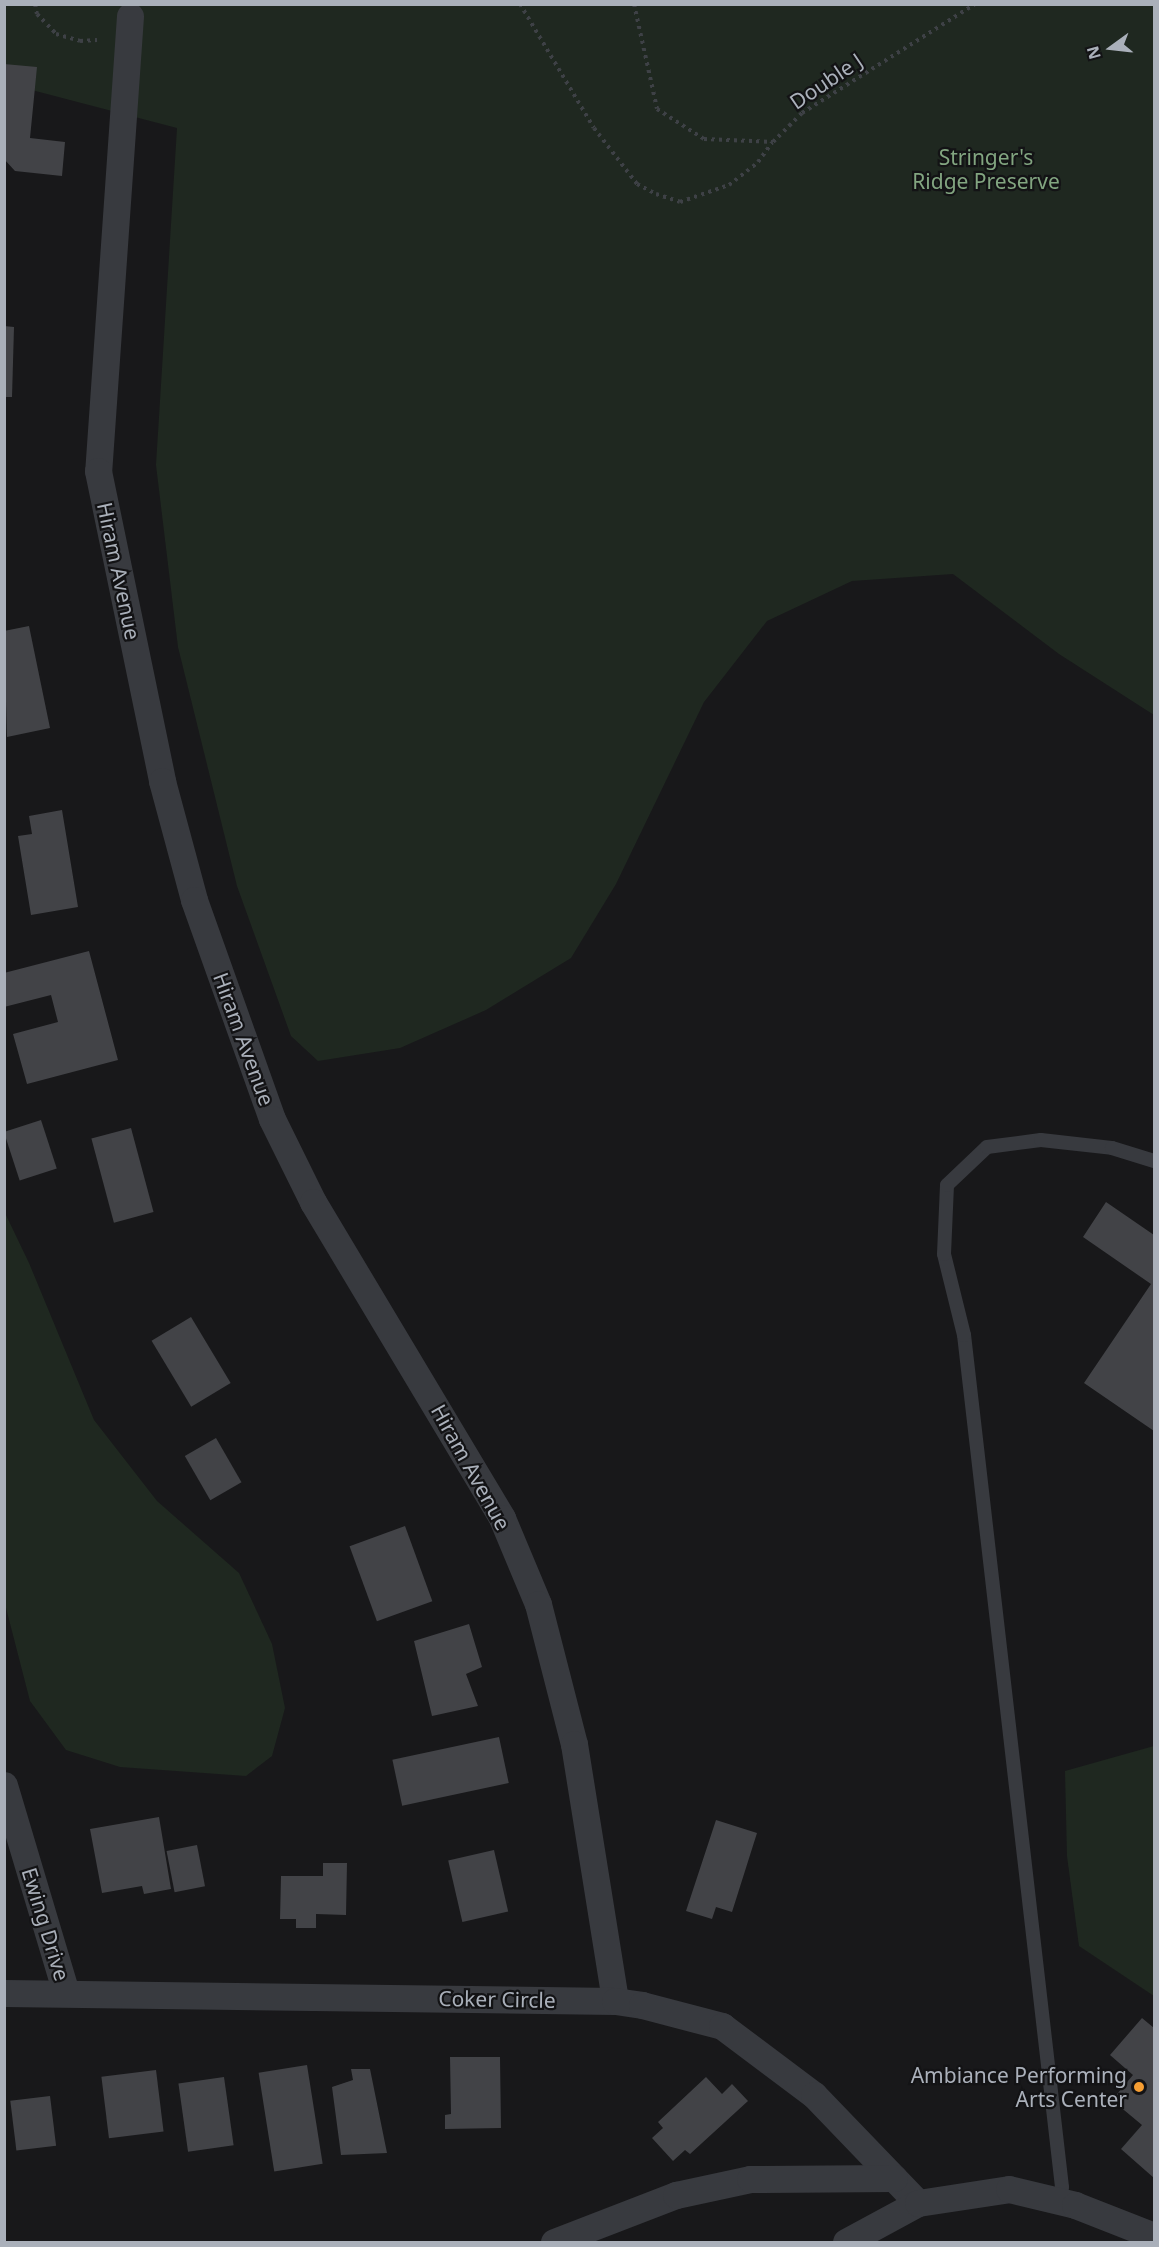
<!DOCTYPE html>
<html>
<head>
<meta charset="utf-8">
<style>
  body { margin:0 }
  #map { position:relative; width:1159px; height:2247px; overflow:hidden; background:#18181a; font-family:"Noto Sans",sans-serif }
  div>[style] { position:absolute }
  .green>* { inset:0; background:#1f2820 }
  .building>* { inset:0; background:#424347; transform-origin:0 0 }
  .path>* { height:4px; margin-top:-2px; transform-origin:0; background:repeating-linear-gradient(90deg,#3e4146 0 3px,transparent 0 7.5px) }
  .service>* { height:14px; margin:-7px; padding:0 7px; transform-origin:7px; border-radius:7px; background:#383a3f }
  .minor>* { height:27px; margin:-13.5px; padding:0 13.5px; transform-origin:13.5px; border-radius:13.5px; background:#383a3f }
  .dots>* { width:16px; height:16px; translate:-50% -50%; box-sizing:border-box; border:3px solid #131315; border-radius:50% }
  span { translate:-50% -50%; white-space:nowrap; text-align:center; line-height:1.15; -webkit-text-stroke:4.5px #131315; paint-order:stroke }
  .street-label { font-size:21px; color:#aab0ba }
  .park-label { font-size:21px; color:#82a580 }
  .poi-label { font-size:21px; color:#aab0ba }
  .right { translate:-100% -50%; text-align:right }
  .frame { position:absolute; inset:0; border:6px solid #aab0ba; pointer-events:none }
  .north { position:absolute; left:1081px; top:18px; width:60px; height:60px; -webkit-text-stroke:4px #131315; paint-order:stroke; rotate:255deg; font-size:16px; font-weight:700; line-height:24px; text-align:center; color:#aab0ba }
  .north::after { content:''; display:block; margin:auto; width:21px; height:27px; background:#aab0ba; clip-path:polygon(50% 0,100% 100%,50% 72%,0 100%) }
</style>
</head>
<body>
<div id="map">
  <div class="green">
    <i style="clip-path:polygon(4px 5px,1154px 5px,1154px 715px,1059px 654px,953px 574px,852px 581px,767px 621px,704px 702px,616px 884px,571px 958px,486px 1010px,400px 1048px,318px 1061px,291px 1036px,237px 886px,178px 647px,156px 465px,177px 128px,5px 83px)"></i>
    <i style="clip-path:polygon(5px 1213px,29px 1263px,94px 1420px,157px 1501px,239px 1573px,272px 1644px,285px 1708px,272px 1756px,246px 1776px,120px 1767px,66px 1750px,30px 1701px,5px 1604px)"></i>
    <i style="clip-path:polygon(1154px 1746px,1154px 1996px,1079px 1946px,1067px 1856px,1065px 1771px)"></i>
  </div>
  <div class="building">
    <i style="clip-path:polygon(4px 64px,37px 67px,30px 138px,65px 142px,62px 176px,15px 171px,4px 159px)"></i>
    <i style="clip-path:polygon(4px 326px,14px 327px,12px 397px,4px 397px)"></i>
    <i style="clip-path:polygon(29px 626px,50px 728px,7px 737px,4px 631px)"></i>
    <i style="clip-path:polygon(62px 810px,78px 907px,31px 915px,18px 836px,32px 834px,29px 816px)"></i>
    <i style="clip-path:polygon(89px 951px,118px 1060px,27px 1084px,13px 1034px,58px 1022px,51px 995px,4px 1007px,4px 973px)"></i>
    <i style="left:41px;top:1120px;width:51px;height:39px;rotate:72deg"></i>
    <i style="left:131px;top:1128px;width:87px;height:41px;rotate:75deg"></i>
    <i style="clip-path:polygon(1106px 1202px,1154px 1235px,1154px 1431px,1084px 1383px,1151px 1284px,1083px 1237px)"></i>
    <i style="left:191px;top:1317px;width:77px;height:46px;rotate:59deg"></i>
    <i style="left:216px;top:1438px;width:51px;height:36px;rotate:60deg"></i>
    <i style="left:405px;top:1526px;width:80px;height:59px;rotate:70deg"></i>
    <i style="clip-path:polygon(469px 1624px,482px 1667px,466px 1674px,478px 1706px,432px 1716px,414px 1641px)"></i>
    <i style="left:499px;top:1737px;width:47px;height:109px;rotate:78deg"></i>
    <i style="clip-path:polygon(159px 1817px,171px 1889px,144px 1894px,142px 1886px,102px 1893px,90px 1829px)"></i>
    <i style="clip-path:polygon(716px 1820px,757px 1833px,732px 1912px,716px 1907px,712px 1919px,686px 1911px)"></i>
    <i style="left:197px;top:1845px;width:42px;height:31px;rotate:79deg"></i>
    <i style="left:494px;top:1850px;width:63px;height:47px;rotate:77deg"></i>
    <i style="clip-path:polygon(323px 1863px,347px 1863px,346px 1915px,316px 1914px,316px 1928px,296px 1928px,296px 1919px,280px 1919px,281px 1876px,323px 1876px)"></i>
    <i style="clip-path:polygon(1142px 2018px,1154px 2028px,1154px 2178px,1121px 2149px,1142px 2125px,1112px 2100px,1133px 2075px,1110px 2055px)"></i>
    <i style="clip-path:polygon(450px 2057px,500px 2057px,501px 2128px,445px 2129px,445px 2115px,451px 2114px)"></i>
    <i style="left:307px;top:2065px;width:100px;height:49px;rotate:81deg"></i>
    <i style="clip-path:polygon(351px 2069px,370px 2069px,387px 2153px,341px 2155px,332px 2087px,353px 2080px)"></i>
    <i style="left:156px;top:2070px;width:62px;height:55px;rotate:83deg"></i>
    <i style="left:224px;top:2077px;width:69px;height:46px;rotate:82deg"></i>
    <i style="clip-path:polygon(706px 2077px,722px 2094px,732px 2084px,748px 2101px,690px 2154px,685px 2150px,673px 2161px,652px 2138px,663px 2128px,658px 2122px)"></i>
    <i style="left:50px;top:2096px;width:50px;height:40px;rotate:83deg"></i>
  </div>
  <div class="path">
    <i style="left:35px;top:4px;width:10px;rotate:79deg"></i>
    <i style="left:37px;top:14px;width:28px;rotate:46deg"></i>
    <i style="left:56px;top:34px;width:25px;rotate:16deg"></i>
    <i style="left:80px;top:41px;width:17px;rotate:-3deg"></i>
    <i style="left:520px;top:4px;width:144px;rotate:59.2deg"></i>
    <i style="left:594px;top:128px;width:71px;rotate:52.5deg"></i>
    <i style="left:637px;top:184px;width:21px;rotate:28deg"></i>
    <i style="left:656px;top:194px;width:25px;rotate:18deg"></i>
    <i style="left:680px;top:202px;width:52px;rotate:-19.1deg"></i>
    <i style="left:729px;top:185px;width:37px;rotate:-38deg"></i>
    <i style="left:758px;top:162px;width:24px;rotate:-54deg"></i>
    <i style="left:634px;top:4px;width:107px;rotate:77.6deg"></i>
    <i style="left:657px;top:109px;width:56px;rotate:32.6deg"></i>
    <i style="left:704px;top:139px;width:69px;rotate:2.5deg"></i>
    <i style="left:773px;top:142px;width:41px;rotate:-45deg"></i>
    <i style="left:802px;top:113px;width:204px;rotate:-32.2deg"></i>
  </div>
  <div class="service">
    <i style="left:1059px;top:2201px;width:14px;rotate:-78deg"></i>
    <i style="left:1062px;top:2187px;width:858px;rotate:-96.56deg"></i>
    <i style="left:964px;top:1335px;width:83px;rotate:-103.9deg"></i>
    <i style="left:944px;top:1254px;width:69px;rotate:-87.5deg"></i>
    <i style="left:947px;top:1185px;width:55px;rotate:-43.5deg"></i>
    <i style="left:987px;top:1147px;width:54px;rotate:-7.4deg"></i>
    <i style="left:1041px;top:1140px;width:71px;rotate:6.4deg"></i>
    <i style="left:1112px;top:1148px;width:44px;rotate:17.2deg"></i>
  </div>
  <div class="minor">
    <i style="left:130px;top:16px;width:456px;rotate:94deg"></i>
    <i style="left:98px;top:471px;width:317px;rotate:78.3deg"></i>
    <i style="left:162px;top:781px;width:123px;rotate:74.9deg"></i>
    <i style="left:194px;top:900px;width:232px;rotate:70.4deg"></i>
    <i style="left:272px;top:1119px;width:93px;rotate:63.7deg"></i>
    <i style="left:313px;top:1202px;width:368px;rotate:59.1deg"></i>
    <i style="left:502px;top:1518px;width:93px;rotate:67.3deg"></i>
    <i style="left:538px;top:1604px;width:145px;rotate:75.6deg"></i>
    <i style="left:574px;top:1744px;width:260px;rotate:80.9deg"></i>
    <i style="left:4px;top:1785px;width:217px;rotate:73.4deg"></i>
    <i style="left:4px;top:1993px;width:611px;rotate:0.75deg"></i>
    <i style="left:615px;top:2001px;width:27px;rotate:8deg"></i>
    <i style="left:642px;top:2005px;width:83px;rotate:14.7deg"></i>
    <i style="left:722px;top:2026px;width:115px;rotate:36.9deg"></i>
    <i style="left:814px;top:2095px;width:150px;rotate:46.1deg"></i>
    <i style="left:554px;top:2242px;width:131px;rotate:-21.1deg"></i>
    <i style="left:676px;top:2195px;width:76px;rotate:-12.2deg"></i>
    <i style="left:750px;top:2179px;width:144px;rotate:-0.4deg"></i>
    <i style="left:846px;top:2242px;width:82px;rotate:-28.4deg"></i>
    <i style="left:918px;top:2203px;width:92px;rotate:-8.7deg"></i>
    <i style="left:1009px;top:2189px;width:68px;rotate:13.6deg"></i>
    <i style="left:1075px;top:2205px;width:85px;rotate:21.4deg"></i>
  </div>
  <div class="dots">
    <i style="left:1139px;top:2087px;background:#f69e33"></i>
  </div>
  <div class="street-label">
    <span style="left:826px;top:81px;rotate:-34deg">Double J</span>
    <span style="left:119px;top:571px;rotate:78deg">Hiram Avenue</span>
    <span style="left:244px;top:1039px;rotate:70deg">Hiram Avenue</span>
    <span style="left:471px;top:1467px;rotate:61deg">Hiram Avenue</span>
    <span style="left:46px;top:1924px;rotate:73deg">Ewing Drive</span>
    <span style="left:497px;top:1999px;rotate:1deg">Coker Circle</span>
  </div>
  <div class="park-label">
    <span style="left:986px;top:169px">Stringer's<br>Ridge Preserve</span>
  </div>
  <div class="poi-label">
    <span class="right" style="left:1127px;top:2087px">Ambiance Performing<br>Arts Center</span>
  </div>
  <div class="frame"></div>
  <div class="north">N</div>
</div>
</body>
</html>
